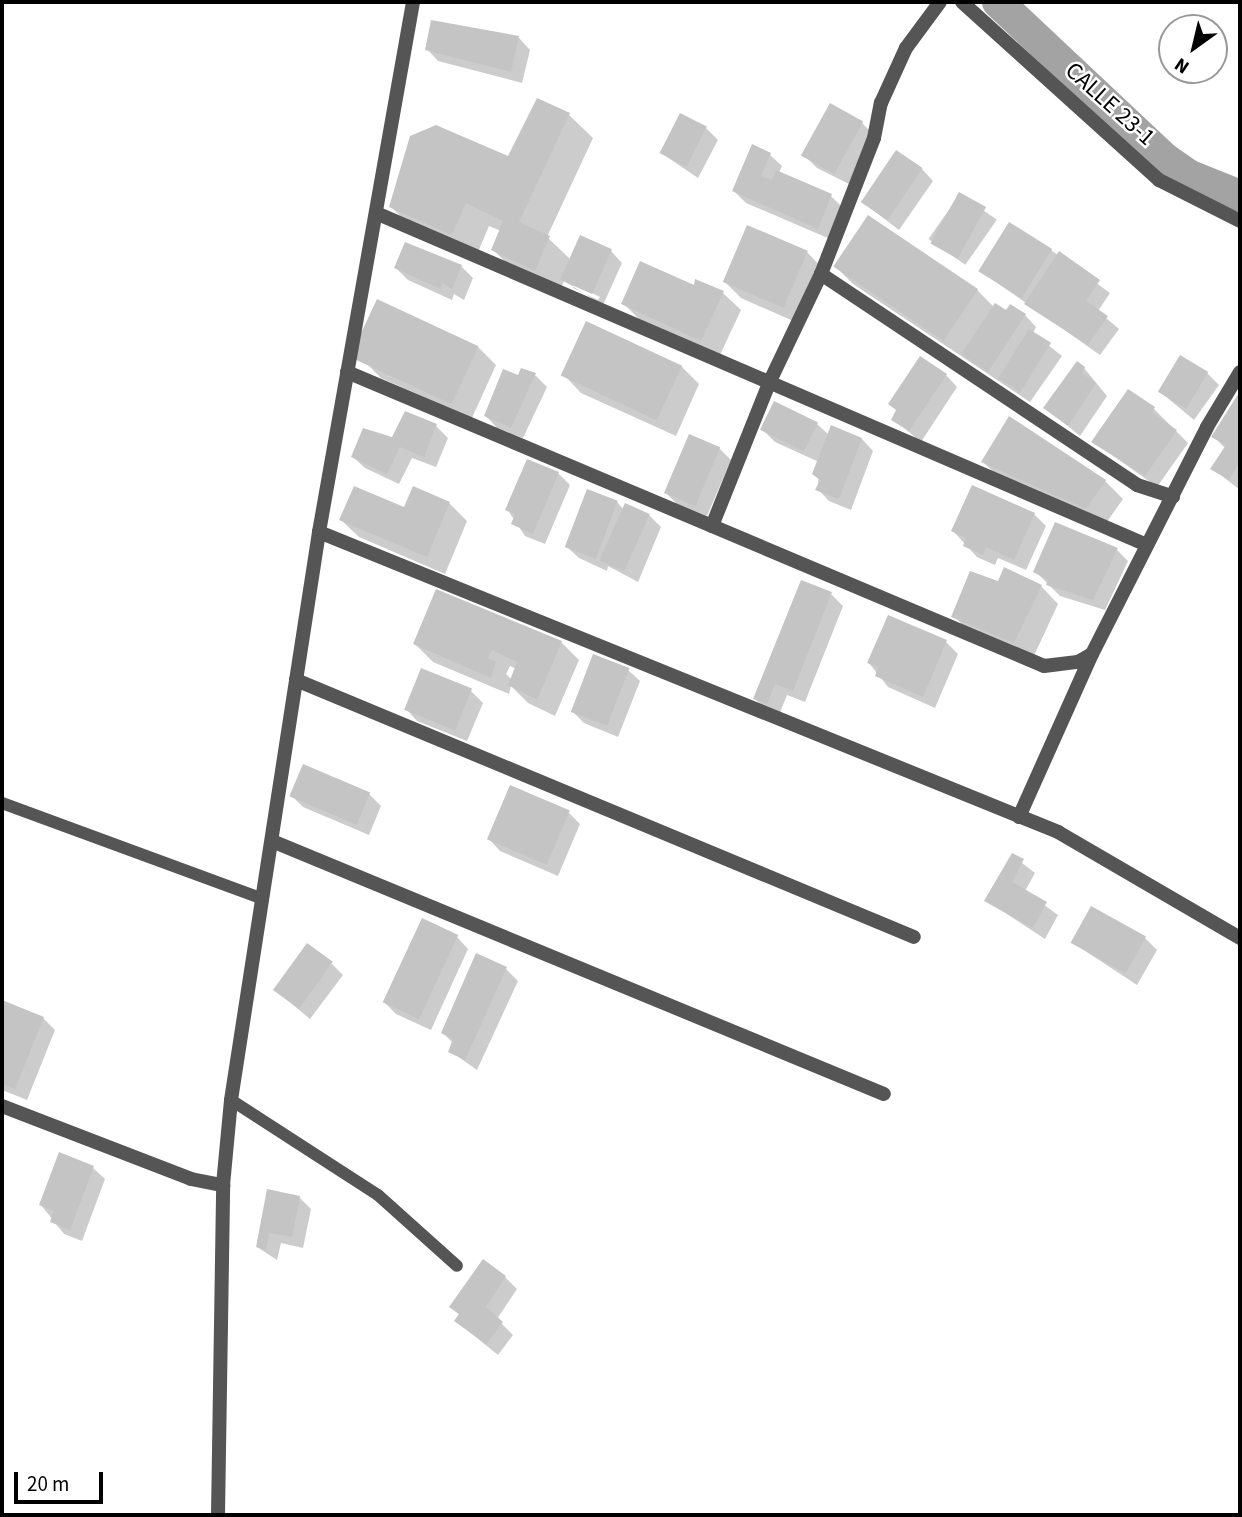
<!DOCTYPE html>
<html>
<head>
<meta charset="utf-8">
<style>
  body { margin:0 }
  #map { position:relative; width:1242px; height:1517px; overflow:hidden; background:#fff; font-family:"Source Sans 3",sans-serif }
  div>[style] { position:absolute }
  .shadow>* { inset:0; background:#0003; transform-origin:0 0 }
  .canal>* { height:32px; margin:-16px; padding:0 16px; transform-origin:16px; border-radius:16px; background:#a3a3a3 }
  .building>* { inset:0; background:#c4c4c4; transform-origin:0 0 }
  .lane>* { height:12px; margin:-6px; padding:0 6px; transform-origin:6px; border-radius:6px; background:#555 }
  .street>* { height:14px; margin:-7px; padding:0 7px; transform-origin:7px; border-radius:7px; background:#555 }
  span { translate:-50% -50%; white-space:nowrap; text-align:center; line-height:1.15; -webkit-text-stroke:5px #fff; paint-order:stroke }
  .street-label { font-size:24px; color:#000 }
  .frame { position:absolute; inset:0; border:4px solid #000; pointer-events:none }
  .north { position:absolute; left:1158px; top:14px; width:70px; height:70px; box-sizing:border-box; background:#fff; border:2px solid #999; border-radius:50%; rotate:214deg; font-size:19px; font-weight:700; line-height:28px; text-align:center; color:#000 }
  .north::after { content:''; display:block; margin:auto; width:24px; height:32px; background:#000; clip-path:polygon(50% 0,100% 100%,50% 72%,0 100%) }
  .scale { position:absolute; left:14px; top:1472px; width:89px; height:32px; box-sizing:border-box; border:4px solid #000; border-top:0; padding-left:9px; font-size:21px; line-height:24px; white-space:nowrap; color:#000; -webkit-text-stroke:5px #fff; paint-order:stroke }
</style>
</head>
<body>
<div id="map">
  <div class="shadow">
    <i style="clip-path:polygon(519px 38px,530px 50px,522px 83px,438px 61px,427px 49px)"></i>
    <i style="clip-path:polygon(evenodd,569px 115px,593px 138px,547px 237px,570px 259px,611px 251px,622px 263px,603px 305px,564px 281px,559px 293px,517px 273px,493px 250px,501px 231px,489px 226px,476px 257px,415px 230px,391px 207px,509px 158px,569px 115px,573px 284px,600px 297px,598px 300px,573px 288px,573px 284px)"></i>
    <i style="clip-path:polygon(862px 123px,874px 135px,851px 185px,817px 168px,806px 157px)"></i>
    <i style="clip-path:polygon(706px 128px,718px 140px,698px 178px,661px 153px)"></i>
    <i style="clip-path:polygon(753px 147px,770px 155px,782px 166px,779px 173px,831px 196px,843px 208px,830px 239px,746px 203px,734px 191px)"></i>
    <i style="clip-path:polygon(922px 169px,933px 181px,899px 230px,861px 201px)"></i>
    <i style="left:960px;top:194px;width:45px;height:55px;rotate:35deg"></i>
    <i style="clip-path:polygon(868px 217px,977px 290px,994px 307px,1025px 315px,1036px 327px,1033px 333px,1062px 356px,1030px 402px,853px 284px,835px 266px)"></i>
    <i style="clip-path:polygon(1051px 250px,1110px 293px,1098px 311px,1119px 329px,1100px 355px,979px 270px)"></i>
    <i style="clip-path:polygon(807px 252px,824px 270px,800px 324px,741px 298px,724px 281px)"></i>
    <i style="clip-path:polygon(461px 266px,473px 278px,464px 300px,454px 294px,452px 300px,408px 280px,396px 268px)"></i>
    <i style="clip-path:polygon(695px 287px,723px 293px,741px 310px,719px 357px,641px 321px,623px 303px)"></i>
    <i style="clip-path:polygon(478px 347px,496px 365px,472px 418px,381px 378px,363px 360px)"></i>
    <i style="clip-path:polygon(681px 366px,699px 384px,676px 436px,581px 393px,564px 375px)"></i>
    <i style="clip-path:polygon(1084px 368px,1107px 396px,1080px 436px,1046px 408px)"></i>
    <i style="clip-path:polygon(1207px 373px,1219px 385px,1194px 420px,1159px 391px)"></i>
    <i style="clip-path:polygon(535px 375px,547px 387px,523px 438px,497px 428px,486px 416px,519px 377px)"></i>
    <i style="clip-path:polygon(946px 375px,957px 387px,921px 442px,893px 419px)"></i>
    <i style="clip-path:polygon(1128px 392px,1154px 409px,1188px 443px,1157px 487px,1094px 442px)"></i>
    <i style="clip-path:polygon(1240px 394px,1240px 490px,1212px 468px,1226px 449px,1213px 436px)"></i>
    <i style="clip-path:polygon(1010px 418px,1105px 481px,1123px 499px,1104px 526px,1001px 479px,983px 462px)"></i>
    <i style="clip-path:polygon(817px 424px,829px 435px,862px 439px,873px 451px,851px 510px,829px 501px,818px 489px,819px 462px,775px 442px,763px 430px)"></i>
    <i style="clip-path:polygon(436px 426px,448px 438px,436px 467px,412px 458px,399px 484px,365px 468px,353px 457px)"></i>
    <i style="clip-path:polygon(719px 448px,731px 460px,707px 516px,677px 504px,666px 493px)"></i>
    <i style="clip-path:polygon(558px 473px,570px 485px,545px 544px,525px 536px,507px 509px)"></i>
    <i style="clip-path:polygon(617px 502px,624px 510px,649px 515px,661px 527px,638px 582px,608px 566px,607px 571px,579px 558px,567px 547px)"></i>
    <i style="clip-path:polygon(449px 503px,467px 521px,445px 574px,359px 537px,341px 520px)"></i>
    <i style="clip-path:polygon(1034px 514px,1046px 526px,1026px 570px,998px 558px,995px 565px,977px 557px,953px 531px)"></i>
    <i style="clip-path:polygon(1117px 550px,1128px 561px,1105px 610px,1060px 596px,1035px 571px)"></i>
    <i style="clip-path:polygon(999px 583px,1041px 586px,1058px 604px,1032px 660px,971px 634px,954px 616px)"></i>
    <i style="clip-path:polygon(831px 594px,843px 606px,805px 702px,787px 695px,779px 715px,767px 711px,755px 699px)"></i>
    <i style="clip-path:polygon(889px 617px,946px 642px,958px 654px,935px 708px,888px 687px,869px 663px)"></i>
    <i style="clip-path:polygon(evenodd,561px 642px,579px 660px,555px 716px,528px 703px,511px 686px,509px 694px,433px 662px,415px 644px,561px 642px,510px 666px,516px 669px,512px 680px,506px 674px,510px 666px)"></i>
    <i style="clip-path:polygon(422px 670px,471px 691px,483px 703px,467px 741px,417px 721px,406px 709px)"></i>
    <i style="clip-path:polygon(628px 670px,640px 681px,618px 737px,584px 723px,572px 711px)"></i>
    <i style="clip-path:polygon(369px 794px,381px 806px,369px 835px,303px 807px,291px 795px)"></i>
    <i style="clip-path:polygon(569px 813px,580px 824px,558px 876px,500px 851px,489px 839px)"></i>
    <i style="clip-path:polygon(1012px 855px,1035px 873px,1025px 891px,1058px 915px,1045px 939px,987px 901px)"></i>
    <i style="clip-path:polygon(457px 937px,468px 949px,431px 1030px,396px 1014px,384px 1002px)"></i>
    <i style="clip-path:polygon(1145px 938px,1157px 950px,1137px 985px,1073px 943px)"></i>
    <i style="clip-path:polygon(332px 964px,343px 975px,310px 1019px,274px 989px)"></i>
    <i style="clip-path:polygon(506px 969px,518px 981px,477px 1070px,450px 1051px,453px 1043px,443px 1033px)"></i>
    <i style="clip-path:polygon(2px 1002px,43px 1018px,55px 1030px,27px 1100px,2px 1090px)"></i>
    <i style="clip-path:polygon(93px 1168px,105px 1179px,82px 1241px,64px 1234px,41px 1205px)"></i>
    <i style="clip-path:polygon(268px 1191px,299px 1197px,311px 1209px,303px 1248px,281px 1243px,277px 1260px,257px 1247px)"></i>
    <i style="clip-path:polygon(505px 1277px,517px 1289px,497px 1319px,513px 1335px,498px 1355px,456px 1321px,460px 1315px,451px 1307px)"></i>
  </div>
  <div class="canal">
    <i style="left:998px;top:2px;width:228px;rotate:43.2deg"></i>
    <i style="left:1164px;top:158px;width:29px;rotate:35deg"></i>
    <i style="left:1188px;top:175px;width:56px;rotate:22deg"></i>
  </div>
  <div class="building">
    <i style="clip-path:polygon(431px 20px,519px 36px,511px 72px,425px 50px)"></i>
    <i style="clip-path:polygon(537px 98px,570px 113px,519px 222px,550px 236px,535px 271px,491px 250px,503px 221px,466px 203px,452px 235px,389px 207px,410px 136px,436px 125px,508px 156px)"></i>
    <i style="left:830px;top:103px;width:38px;height:60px;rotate:29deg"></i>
    <i style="left:680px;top:113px;width:30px;height:45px;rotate:27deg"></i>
    <i style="clip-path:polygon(752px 144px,771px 153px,761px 176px,772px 180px,776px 170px,832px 194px,818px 229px,732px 191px)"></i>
    <i style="left:896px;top:150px;width:32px;height:63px;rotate:34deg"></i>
    <i style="left:959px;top:192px;width:31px;height:59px;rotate:29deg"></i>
    <i style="left:868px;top:215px;width:133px;height:62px;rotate:34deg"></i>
    <i style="left:1009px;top:222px;width:51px;height:58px;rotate:32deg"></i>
    <i style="left:747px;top:225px;width:66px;height:62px;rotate:23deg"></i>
    <i style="left:580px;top:235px;width:35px;height:49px;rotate:24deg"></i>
    <i style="clip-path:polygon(405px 242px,462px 265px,452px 289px,442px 283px,441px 289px,394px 268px)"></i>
    <i style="clip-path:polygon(1059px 251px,1100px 280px,1086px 301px,1108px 316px,1088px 345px,1024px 304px)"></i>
    <i style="clip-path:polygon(640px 261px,694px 285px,695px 279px,724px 291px,701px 341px,621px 304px)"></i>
    <i style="left:377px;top:299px;width:112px;height:64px;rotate:25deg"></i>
    <i style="clip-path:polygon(995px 303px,1006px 310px,1010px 304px,1026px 314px,988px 372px,961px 354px)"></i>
    <i style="left:586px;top:321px;width:106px;height:60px;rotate:25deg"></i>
    <i style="left:1029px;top:329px;width:26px;height:58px;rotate:32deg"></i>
    <i style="left:1180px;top:355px;width:33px;height:43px;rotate:31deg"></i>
    <i style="clip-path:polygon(920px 356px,947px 374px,909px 431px,891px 420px,896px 410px,888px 404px)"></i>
    <i style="clip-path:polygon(1077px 361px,1085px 367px,1082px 373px,1096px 383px,1068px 426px,1043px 408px)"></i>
    <i style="clip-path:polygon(521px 368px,536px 373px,511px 428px,484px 416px,503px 369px,518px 375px)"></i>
    <i style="clip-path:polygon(1128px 389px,1155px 407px,1152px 413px,1177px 430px,1145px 476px,1091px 442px)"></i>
    <i style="clip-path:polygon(1240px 391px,1240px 461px,1229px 480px,1210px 469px,1226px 445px,1211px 437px)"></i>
    <i style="left:774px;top:401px;width:49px;height:32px;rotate:26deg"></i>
    <i style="clip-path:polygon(405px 411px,437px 424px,424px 457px,400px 447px,387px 474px,351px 457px,363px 428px,392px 437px)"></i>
    <i style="clip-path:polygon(1009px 416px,1106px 480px,1086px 509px,981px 462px)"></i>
    <i style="clip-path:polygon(831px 425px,862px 438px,839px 499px,815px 490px,820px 480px,812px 474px)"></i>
    <i style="left:689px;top:434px;width:34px;height:64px;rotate:23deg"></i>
    <i style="clip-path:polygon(527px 459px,559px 472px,533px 534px,511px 524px,515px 514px,505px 510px)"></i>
    <i style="clip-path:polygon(972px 485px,1035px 513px,1014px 560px,986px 547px,983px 555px,963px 546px,966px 538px,951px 531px)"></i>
    <i style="clip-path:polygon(354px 486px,404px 507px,413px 486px,450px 502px,427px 557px,339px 520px)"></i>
    <i style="left:587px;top:489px;width:33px;height:62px;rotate:21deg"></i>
    <i style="left:625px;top:503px;width:27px;height:63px;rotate:24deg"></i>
    <i style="clip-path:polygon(1055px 522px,1118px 548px,1093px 600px,1046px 585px,1048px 580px,1033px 572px)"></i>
    <i style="clip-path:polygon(1004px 567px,1042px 585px,1014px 643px,951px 617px,970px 571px,998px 581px)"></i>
    <i style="clip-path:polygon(801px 580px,832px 592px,793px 691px,775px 684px,767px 704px,753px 699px)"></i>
    <i style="clip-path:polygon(436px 589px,562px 641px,537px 700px,508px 685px,517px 662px,492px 650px,488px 658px,496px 662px,491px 678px,413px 644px)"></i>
    <i style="clip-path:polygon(888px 615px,947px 640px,923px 697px,875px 676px,878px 667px,867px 663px)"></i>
    <i style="left:593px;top:654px;width:39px;height:62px;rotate:21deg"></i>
    <i style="left:421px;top:668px;width:55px;height:45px;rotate:22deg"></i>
    <i style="left:303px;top:764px;width:73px;height:35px;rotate:23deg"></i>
    <i style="left:510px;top:785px;width:65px;height:59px;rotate:23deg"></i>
    <i style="clip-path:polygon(1012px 853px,1024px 859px,1012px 882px,1047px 902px,1033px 928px,984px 901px)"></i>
    <i style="left:1091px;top:906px;width:63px;height:42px;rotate:29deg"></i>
    <i style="left:422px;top:918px;width:40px;height:93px;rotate:25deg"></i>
    <i style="left:307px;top:943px;width:32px;height:58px;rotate:36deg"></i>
    <i style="clip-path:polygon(476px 953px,507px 967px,465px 1060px,448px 1052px,453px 1039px,441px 1033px)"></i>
    <i style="clip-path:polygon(2px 1000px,44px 1017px,15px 1089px,2px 1084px)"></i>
    <i style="clip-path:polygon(59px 1152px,94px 1166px,70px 1230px,50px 1222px,54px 1211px,39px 1205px)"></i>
    <i style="clip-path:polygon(267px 1189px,300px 1196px,292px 1237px,269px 1233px,266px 1250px,256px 1247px)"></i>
    <i style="clip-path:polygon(483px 1259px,506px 1276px,486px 1307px,503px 1322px,486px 1344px,454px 1321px,459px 1314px,449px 1307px)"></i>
  </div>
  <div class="lane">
    <i style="left:2px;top:803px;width:278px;rotate:20.2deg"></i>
    <i style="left:231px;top:1100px;width:175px;rotate:32.9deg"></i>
    <i style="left:378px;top:1195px;width:106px;rotate:41.9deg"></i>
  </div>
  <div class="street">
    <i style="left:962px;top:2px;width:266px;rotate:42.1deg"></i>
    <i style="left:1159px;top:180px;width:91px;rotate:26.8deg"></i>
    <i style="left:376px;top:213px;width:839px;rotate:23.3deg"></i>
    <i style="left:821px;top:274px;width:380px;rotate:33.7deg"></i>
    <i style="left:1137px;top:485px;width:38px;rotate:18deg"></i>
    <i style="left:347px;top:372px;width:756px;rotate:22.87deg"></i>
    <i style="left:1044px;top:666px;width:34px;rotate:-7deg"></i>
    <i style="left:1078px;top:662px;width:16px;rotate:-30deg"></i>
    <i style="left:712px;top:526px;width:156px;rotate:-68.2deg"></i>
    <i style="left:770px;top:381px;width:119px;rotate:-64.5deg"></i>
    <i style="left:821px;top:274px;width:146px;rotate:-68.7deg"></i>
    <i style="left:874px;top:138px;width:36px;rotate:-79deg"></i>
    <i style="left:881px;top:103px;width:60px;rotate:-65.6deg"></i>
    <i style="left:906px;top:48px;width:57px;rotate:-53.5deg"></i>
    <i style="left:319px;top:532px;width:798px;rotate:22.09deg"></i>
    <i style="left:1058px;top:832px;width:211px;rotate:30.2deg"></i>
    <i style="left:296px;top:680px;width:669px;rotate:22.58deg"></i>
    <i style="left:1019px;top:817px;width:179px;rotate:-65.9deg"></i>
    <i style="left:1092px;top:654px;width:254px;rotate:-63.1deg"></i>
    <i style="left:1207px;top:427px;width:64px;rotate:-59deg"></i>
    <i style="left:272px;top:841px;width:662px;rotate:22.46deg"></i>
    <i style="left:2px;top:1106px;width:203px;rotate:21.1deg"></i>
    <i style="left:191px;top:1179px;width:33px;rotate:11deg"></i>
    <i style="left:218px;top:1515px;width:330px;rotate:-89.1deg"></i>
    <i style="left:223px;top:1185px;width:85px;rotate:-84.6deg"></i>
    <i style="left:231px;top:1100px;width:575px;rotate:-81.19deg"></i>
    <i style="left:319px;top:532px;width:538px;rotate:-79.94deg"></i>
  </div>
  <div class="street-label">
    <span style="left:1110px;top:104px;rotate:42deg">CALLE 23-1</span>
  </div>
  <div class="frame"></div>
  <div class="north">N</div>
  <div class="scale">20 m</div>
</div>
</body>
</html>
